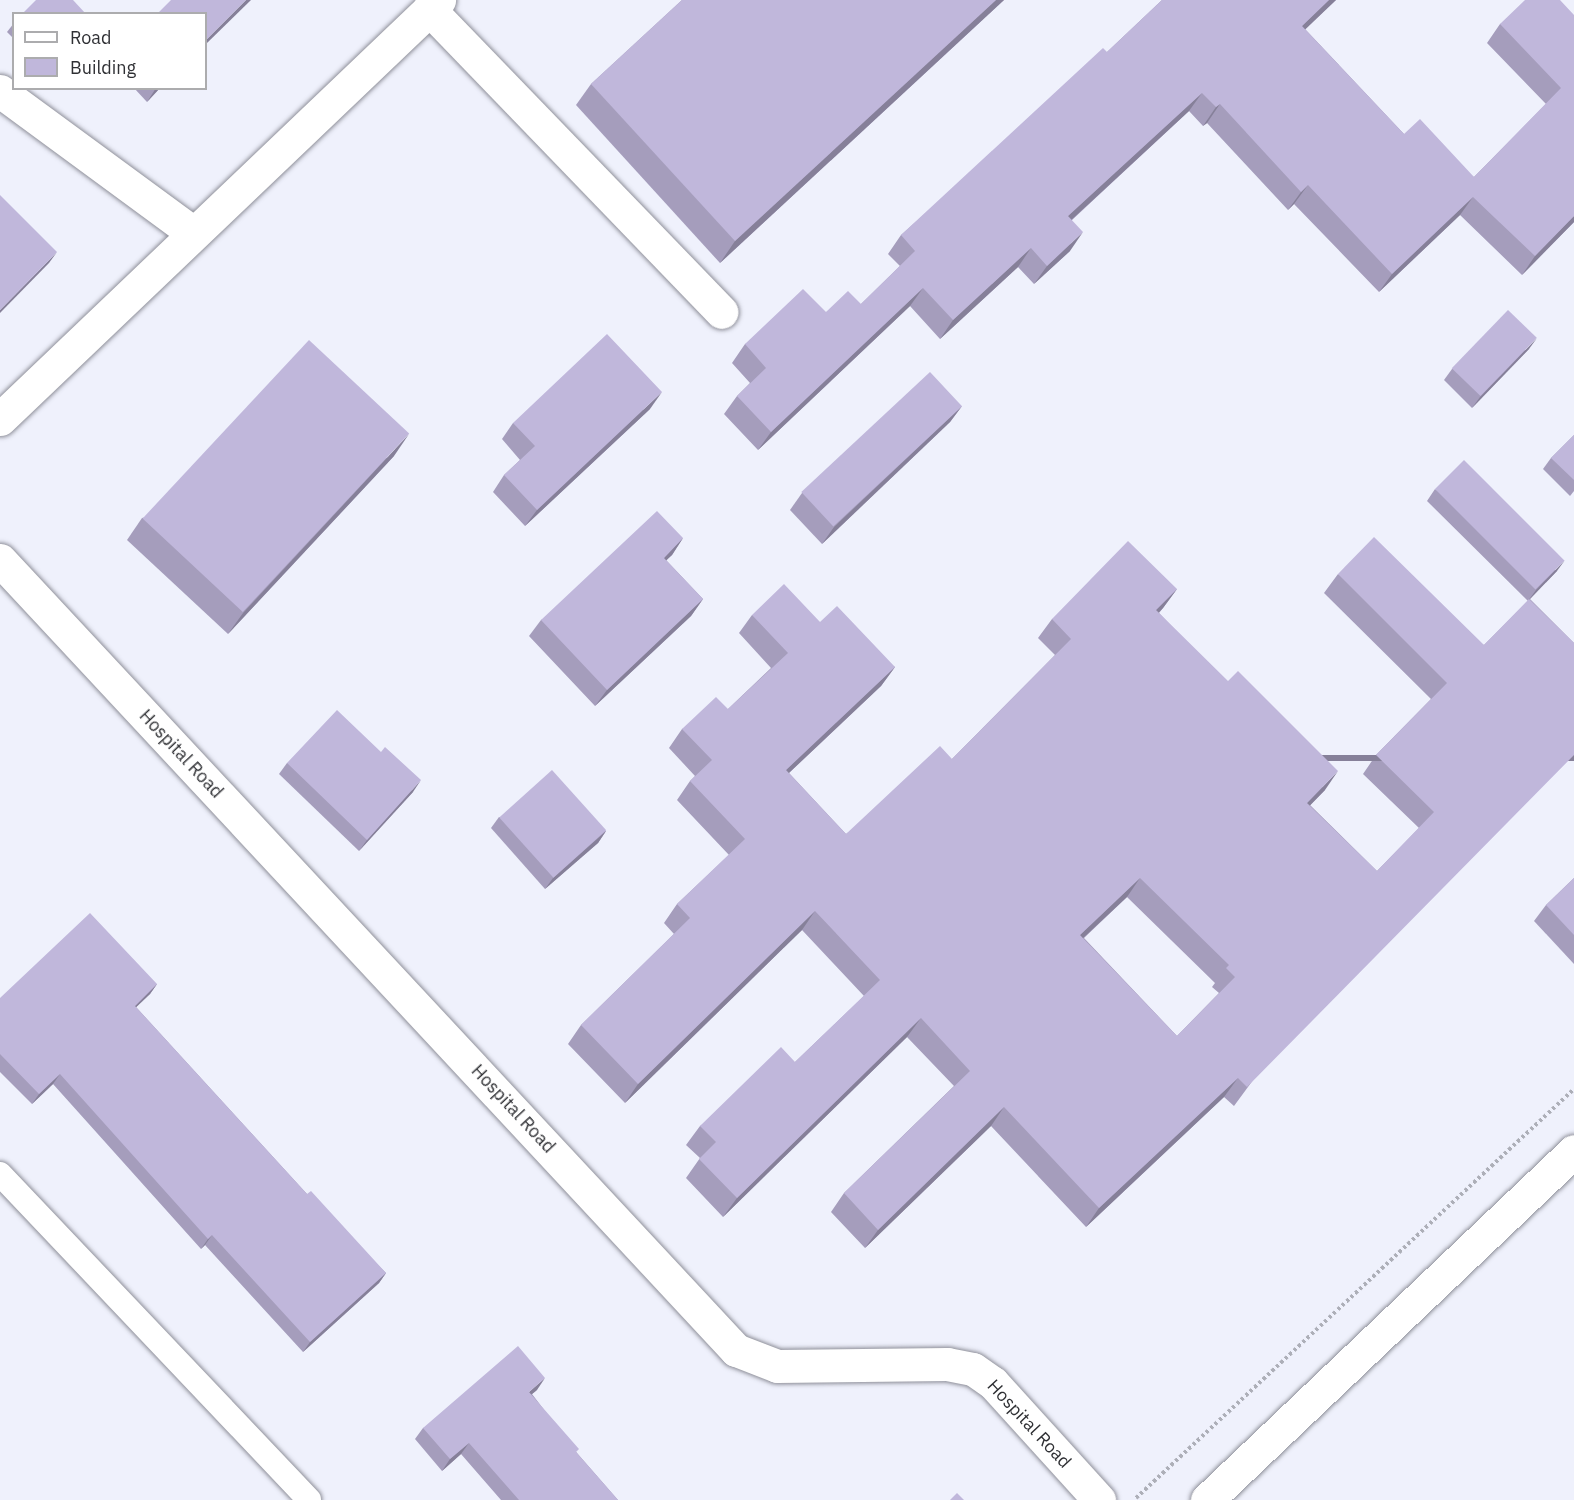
<!DOCTYPE html>
<html>
<head>
<meta charset="utf-8">
<style>
  body { margin:0 }
  #map { position:relative; width:1574px; height:1500px; overflow:hidden; background:#eff1fc; font-family:"IBM Plex Sans",sans-serif }
  div>[style] { position:absolute }
  .path>* { height:4px; margin-top:-2px; transform-origin:0; background:repeating-linear-gradient(90deg,#adafb8 0 3px,transparent 0 6px) }
  .roads { filter:drop-shadow(0 0 2px #8f909a) drop-shadow(0 0 2px #8f909a) }
  .lane>* { height:24px; margin:-12px; padding:0 12px; transform-origin:12px; border-radius:12px; background:#fff }
  .street>* { height:33px; margin:-16.5px; padding:0 16.5px; transform-origin:16.5px; border-radius:16.5px; background:#fff }
  .wall>* { inset:0; background:#a59dbc }
  .shaded-wall>* { inset:0; background:#868099; transform-origin:0 0 }
  .building>* { inset:0; background:#c0b7db; transform-origin:0 0 }
  span { translate:-50% -50%; white-space:nowrap; text-align:center; line-height:1.15; -webkit-text-stroke:4.5px #fff; paint-order:stroke }
  .street-label { font-size:18px; color:#2f3034 }
  .legend { position:absolute; left:12px; top:12px; width:195px; height:78px; box-sizing:border-box; background:#fff; border:2px solid #acacae; margin:0; padding:8px 10px; list-style:none; font-size:18px; color:#2f3034 }
  .legend li { display:flex; align-items:center; gap:12px; height:30px }
  .legend b { width:30px; border:2px solid #acacae }
</style>
</head>
<body>
<div id="map">
  <div class="path">
    <i style="left:1136px;top:1498px;width:599px;rotate:-43.04deg"></i>
  </div>
  <div class="roads">
    <div class="lane">
      <i style="left:0;top:1174px;width:449px;rotate:46.5deg"></i>
    </div>
    <div class="street">
      <i style="left:429px;top:9px;width:421px;rotate:46deg"></i>
      <i style="left:0;top:91px;width:240px;rotate:36.3deg"></i>
      <i style="left:0;top:419px;width:607px;rotate:-43.66deg"></i>
      <i style="left:0;top:560px;width:1080px;rotate:47.03deg"></i>
      <i style="left:736px;top:1350px;width:44px;rotate:21.3deg"></i>
      <i style="left:777px;top:1366px;width:170px;rotate:-0.7deg"></i>
      <i style="left:947px;top:1364px;width:26px;rotate:11deg"></i>
      <i style="left:973px;top:1369px;width:24px;rotate:35deg"></i>
      <i style="left:993px;top:1383px;width:158px;rotate:47.8deg"></i>
      <i style="left:1207px;top:1500px;width:506px;rotate:-43.56deg"></i>
    </div>
  </div>
  <div class="wall">
    <i style="clip-path:polygon(682px 0,1004px 0,720px 263px,576px 105px,591px 84px)"></i>
    <i style="clip-path:polygon(1162px 0,1336px 0,1305px 29px,1404px 134px,1474px 177px,1546px 104px,1487px 43px,1500px 24px,1561px 1px,1574px 222px,1522px 275px,1460px 215px,1379px 292px,1294px 204px,1288px 210px,1207px 123px,1203px 126px,1189px 111px,1072px 220px,1070px 251px,1034px 284px,1018px 267px,940px 339px,910px 306px,758px 450px,724px 414px,737px 396px,750px 383px,732px 363px,745px 344px,826px 312px,861px 304px,900px 266px,888px 254px,901px 235px,1107px 52px)"></i>
    <i style="clip-path:polygon(14px 23px,14px 39px,7px 32px)"></i>
    <i style="clip-path:polygon(134px 88px,160px 88px,147px 102px)"></i>
    <i style="clip-path:polygon(1529px 349px,1472px 408px,1444px 380px,1452px 369px)"></i>
    <i style="clip-path:polygon(962px 406px,950px 422px,822px 544px,790px 510px,802px 493px)"></i>
    <i style="clip-path:polygon(650px 409px,525px 526px,493px 492px,504px 475px,520px 460px,502px 439px,513px 423px)"></i>
    <i style="clip-path:polygon(1574px 435px,1574px 491px,1570px 496px,1543px 469px,1551px 458px)"></i>
    <i style="clip-path:polygon(394px 456px,228px 634px,127px 540px,142px 518px)"></i>
    <i style="clip-path:polygon(evenodd,1435px 489px,1557px 571px,1530px 599px,1574px 643px,1234px 1106px,1224px 1097px,1086px 1227px,991px 1126px,865px 1248px,831px 1212px,844px 1193px,954px 1086px,907px 1037px,723px 1217px,686px 1178px,700px 1158px,686px 1145px,700px 1126px,795px 1062px,864px 996px,802px 930px,625px 1103px,568px 1044px,581px 1025px,674px 934px,664px 923px,677px 904px,729px 855px,677px 800px,690px 781px,695px 776px,669px 748px,682px 729px,728px 709px,771px 668px,739px 633px,752px 615px,820px 622px,895px 667px,881px 686px,789px 773px,846px 834px,952px 759px,1055px 655px,1038px 638px,1052px 619px,1177px 589px,1163px 608px,1159px 613px,1325px 790px,1310px 805px,1377px 871px,1419px 828px,1363px 774px,1376px 755px,1431px 699px,1324px 593px,1338px 574px,1484px 645px,1528px 601px,1427px 501px,1435px 489px,1127px 897px,1215px 983px,1212px 987px,1219px 993px,1177px 1036px,1084px 938px,1127px 897px)"></i>
    <i style="clip-path:polygon(683px 538px,672px 555px,666px 560px,703px 599px,691px 616px,595px 706px,529px 636px,541px 620px)"></i>
    <i style="clip-path:polygon(381px 752px,413px 792px,359px 851px,279px 774px,287px 763px)"></i>
    <i style="clip-path:polygon(499px 817px,606px 831px,598px 843px,545px 889px,491px 828px)"></i>
    <i style="clip-path:polygon(1574px 878px,1574px 964px,1534px 921px,1546px 905px)"></i>
    <i style="clip-path:polygon(157px 984px,150px 994px,136px 1007px,307px 1194px,386px 1273px,379px 1283px,303px 1352px,205px 1245px,201px 1249px,53px 1084px,32px 1104px,0 1072px,0 998px)"></i>
    <i style="clip-path:polygon(537px 1390px,532px 1394px,577px 1453px,618px 1500px,501px 1500px,461px 1454px,442px 1471px,415px 1439px,423px 1428px)"></i>
  </div>
  <div class="shaded-wall">
    <i style="clip-path:polygon(246px 0,251px 0,206px 44px,206px 40px)"></i>
    <i style="clip-path:polygon(996px 0,1004px 0,720px 263px,735px 241px)"></i>
    <i style="clip-path:polygon(1329px 0,1336px 0,1289px 45px,1302px 26px)"></i>
    <i style="clip-path:polygon(156px 88px,160px 88px,147px 102px)"></i>
    <i style="clip-path:polygon(1202px 93px,1189px 111px,1055px 235px,1068px 216px)"></i>
    <i style="clip-path:polygon(1220px 104px,1207px 123px,1203px 126px,1216px 107px)"></i>
    <i style="clip-path:polygon(1308px 185px,1294px 204px,1288px 210px,1301px 192px)"></i>
    <i style="clip-path:polygon(1473px 197px,1460px 215px,1379px 292px,1392px 274px)"></i>
    <i style="clip-path:polygon(1574px 216px,1574px 222px,1522px 275px,1535px 256px)"></i>
    <i style="clip-path:polygon(1083px 232px,1070px 251px,1034px 284px,1047px 266px)"></i>
    <i style="clip-path:polygon(1031px 248px,1018px 267px,940px 339px,953px 320px)"></i>
    <i style="clip-path:polygon(57px 252px,49px 263px,0 313px,0 310px)"></i>
    <i style="clip-path:polygon(923px 288px,910px 306px,758px 450px,771px 432px)"></i>
    <i style="clip-path:polygon(1537px 338px,1529px 349px,1472px 408px,1480px 397px)"></i>
    <i style="clip-path:polygon(662px 392px,650px 409px,525px 526px,537px 510px)"></i>
    <i style="clip-path:polygon(962px 406px,950px 422px,822px 544px,834px 527px)"></i>
    <i style="clip-path:polygon(409px 434px,394px 456px,228px 634px,243px 613px)"></i>
    <i style="clip-path:polygon(683px 538px,672px 555px,652px 574px,664px 558px)"></i>
    <i style="clip-path:polygon(1565px 560px,1557px 571px,1528px 601px,1536px 590px)"></i>
    <i style="clip-path:polygon(1177px 589px,1163px 608px,1143px 629px,1156px 610px)"></i>
    <i style="clip-path:polygon(703px 599px,691px 616px,595px 706px,607px 690px)"></i>
    <i style="clip-path:polygon(895px 667px,881px 686px,772px 789px,786px 770px)"></i>
    <i style="left:1574px;top:755px;width:6px;height:466px;rotate:90deg"></i>
    <i style="clip-path:polygon(1338px 771px,1325px 790px,1294px 822px,1307px 803px)"></i>
    <i style="clip-path:polygon(421px 780px,413px 792px,359px 851px,367px 840px)"></i>
    <i style="clip-path:polygon(606px 831px,598px 843px,545px 889px,553px 878px)"></i>
    <i style="clip-path:polygon(1140px 878px,1127px 897px,1067px 953px,1080px 935px)"></i>
    <i style="clip-path:polygon(815px 911px,802px 930px,625px 1103px,638px 1084px)"></i>
    <i style="clip-path:polygon(157px 984px,150px 994px,128px 1015px,135px 1006px)"></i>
    <i style="clip-path:polygon(921px 1018px,907px 1037px,723px 1217px,737px 1198px)"></i>
    <i style="clip-path:polygon(60px 1074px,53px 1084px,32px 1104px,39px 1094px)"></i>
    <i style="clip-path:polygon(1238px 1078px,1224px 1097px,1086px 1227px,1099px 1208px)"></i>
    <i style="clip-path:polygon(1004px 1107px,991px 1126px,865px 1248px,878px 1230px)"></i>
    <i style="clip-path:polygon(212px 1235px,205px 1245px,201px 1249px,208px 1239px)"></i>
    <i style="clip-path:polygon(386px 1273px,379px 1283px,303px 1352px,310px 1342px)"></i>
    <i style="clip-path:polygon(545px 1378px,537px 1390px,521px 1403px,529px 1392px)"></i>
    <i style="clip-path:polygon(469px 1443px,461px 1454px,442px 1471px,450px 1459px)"></i>
  </div>
  <div class="building">
    <i style="clip-path:polygon(36px 0,73px 0,86px 14px,22px 14px)"></i>
    <i style="clip-path:polygon(171px 0,246px 0,206px 40px,206px 14px,157px 14px)"></i>
    <i style="clip-path:polygon(682px 0,996px 0,735px 241px,591px 84px)"></i>
    <i style="clip-path:polygon(1162px 0,1329px 0,1302px 26px,1404px 134px,1420px 119px,1474px 177px,1561px 88px,1500px 24px,1525px 0,1560px 0,1574px 15px,1574px 216px,1535px 256px,1473px 197px,1392px 274px,1308px 185px,1301px 192px,1220px 104px,1216px 107px,1202px 93px,1068px 216px,1083px 232px,1047px 266px,1031px 248px,953px 320px,923px 288px,771px 432px,737px 396px,766px 368px,745px 344px,803px 289px,826px 312px,848px 291px,861px 304px,915px 251px,901px 235px,1103px 48px,1107px 52px)"></i>
    <i style="clip-path:polygon(0 195px,57px 252px,0 310px)"></i>
    <i style="left:1508px;top:310px;width:40px;height:81px;rotate:44deg"></i>
    <i style="clip-path:polygon(607px 334px,662px 392px,537px 510px,504px 475px,535px 446px,513px 423px)"></i>
    <i style="left:309px;top:340px;width:137px;height:244px;rotate:43deg"></i>
    <i style="left:930px;top:372px;width:47px;height:176px;rotate:47deg"></i>
    <i style="clip-path:polygon(1574px 435px,1574px 480px,1551px 458px)"></i>
    <i style="left:1464px;top:460px;width:142px;height:41px;rotate:45deg"></i>
    <i style="clip-path:polygon(657px 511px,683px 538px,664px 558px,703px 599px,607px 690px,541px 620px)"></i>
    <i style="clip-path:polygon(evenodd,1374px 537px,1484px 645px,1529px 599px,1574px 643px,1574px 755px,1247px 1087px,1238px 1078px,1099px 1208px,1004px 1107px,878px 1230px,844px 1193px,970px 1071px,921px 1018px,737px 1198px,699px 1159px,716px 1142px,700px 1126px,781px 1047px,795px 1062px,880px 980px,815px 911px,638px 1084px,581px 1025px,690px 918px,677px 904px,745px 839px,690px 781px,712px 760px,682px 729px,716px 697px,728px 709px,788px 653px,752px 615px,784px 584px,820px 622px,837px 606px,895px 667px,786px 770px,846px 834px,940px 746px,952px 759px,1071px 639px,1052px 619px,1128px 541px,1177px 589px,1156px 610px,1228px 681px,1238px 671px,1338px 771px,1307px 803px,1377px 871px,1434px 812px,1376px 755px,1447px 683px,1338px 574px,1374px 537px,1140px 878px,1229px 965px,1226px 968px,1235px 977px,1177px 1036px,1080px 935px,1140px 878px)"></i>
    <i style="clip-path:polygon(337px 710px,381px 752px,385px 747px,421px 780px,367px 840px,287px 763px)"></i>
    <i style="left:552px;top:770px;width:81px;height:71px;rotate:48deg"></i>
    <i style="clip-path:polygon(1574px 878px,1574px 935px,1546px 905px)"></i>
    <i style="clip-path:polygon(90px 913px,157px 984px,135px 1006px,307px 1194px,311px 1191px,386px 1273px,310px 1342px,212px 1235px,208px 1239px,60px 1074px,39px 1094px,0 1054px,0 998px)"></i>
    <i style="clip-path:polygon(518px 1346px,545px 1378px,529px 1392px,579px 1449px,576px 1452px,618px 1500px,519px 1500px,469px 1443px,450px 1459px,423px 1428px)"></i>
    <i style="clip-path:polygon(957px 1493px,964px 1500px,950px 1500px)"></i>
  </div>
  <div class="street-label">
    <span style="left:181px;top:754px;rotate:47deg">Hospital Road</span>
    <span style="left:513px;top:1109px;rotate:47deg">Hospital Road</span>
    <span style="left:1029px;top:1424px;rotate:47deg">Hospital Road</span>
  </div>
  <ul class="legend">
  <li><b style="height:8px;background:#fff"></b>Road</li>
  <li><b style="height:16px;background:#c0b7db"></b>Building</li>
  </ul>
</div>
</body>
</html>
